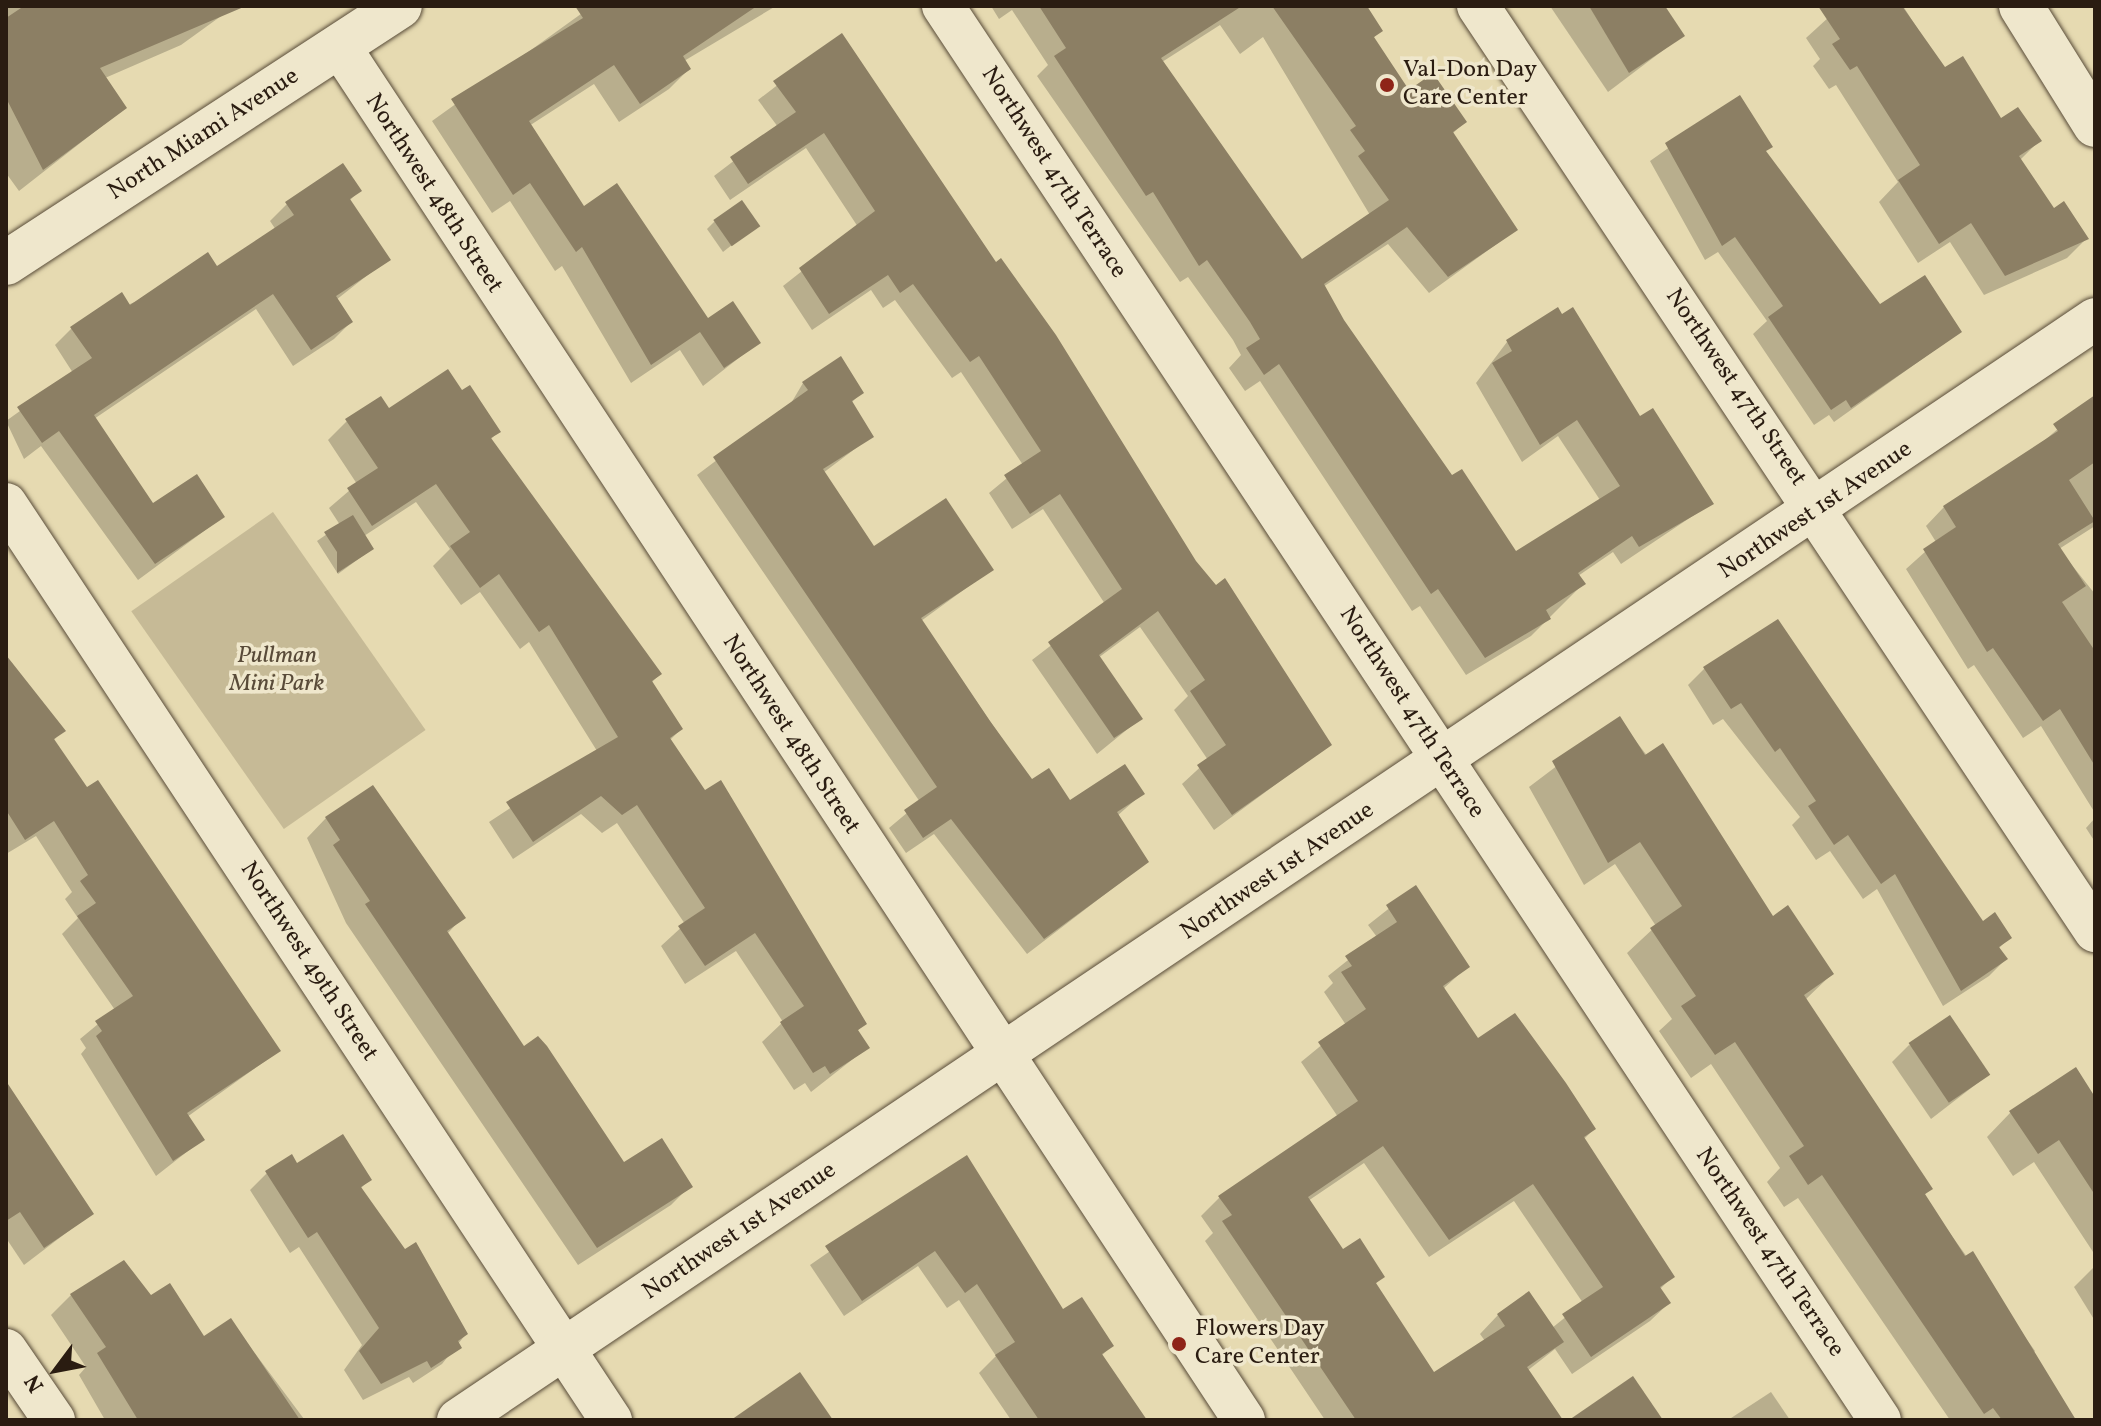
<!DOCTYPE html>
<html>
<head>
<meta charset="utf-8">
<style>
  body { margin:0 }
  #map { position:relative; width:2101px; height:1426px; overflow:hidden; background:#e6dab1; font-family:Vollkorn,serif }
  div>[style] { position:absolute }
  .green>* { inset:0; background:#c6ba96; transform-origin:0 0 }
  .shadow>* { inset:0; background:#0003 }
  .building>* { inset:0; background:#8c7f64; transform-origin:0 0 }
  .roads { filter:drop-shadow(0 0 2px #594c39) drop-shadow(0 0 2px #594c39) }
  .minor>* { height:42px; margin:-21px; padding:0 21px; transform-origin:21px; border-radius:21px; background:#efe7cc }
  .tertiary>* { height:44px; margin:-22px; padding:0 22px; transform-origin:22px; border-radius:22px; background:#efe7cc }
  .secondary>* { height:44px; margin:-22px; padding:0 22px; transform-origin:22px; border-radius:22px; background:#efe7cc }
  .dots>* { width:22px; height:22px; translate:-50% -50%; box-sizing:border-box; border:4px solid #efe7cc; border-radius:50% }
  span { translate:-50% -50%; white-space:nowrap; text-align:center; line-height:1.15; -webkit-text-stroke:7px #efe7cc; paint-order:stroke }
  .poi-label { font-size:24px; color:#2a1c11 }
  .left { translate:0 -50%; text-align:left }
  .street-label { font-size:24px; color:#2a1c11 }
  .park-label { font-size:24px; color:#594b39; font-style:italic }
  .frame { position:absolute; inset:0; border:8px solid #2a1c11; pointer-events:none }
  .north { position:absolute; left:16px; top:1330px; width:80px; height:80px; -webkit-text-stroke:6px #efe7cc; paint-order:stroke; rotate:238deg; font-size:22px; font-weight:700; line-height:32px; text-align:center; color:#2a1c11 }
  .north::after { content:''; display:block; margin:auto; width:28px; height:36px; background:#2a1c11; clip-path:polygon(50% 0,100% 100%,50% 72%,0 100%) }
</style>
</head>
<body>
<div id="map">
  <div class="green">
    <i style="left:273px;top:512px;width:266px;height:173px;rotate:55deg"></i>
  </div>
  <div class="shadow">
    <i style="clip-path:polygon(6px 6px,235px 6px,181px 45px,105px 78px,125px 108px,19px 191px,6px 173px)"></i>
    <i style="clip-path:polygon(592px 6px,776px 6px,684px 61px,689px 69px,669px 89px,619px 122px,594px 84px,529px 126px,583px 209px,707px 321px,758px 343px,703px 386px,680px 350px,631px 383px,562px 266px,555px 271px,510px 201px,492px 213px,432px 121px)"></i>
    <i style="clip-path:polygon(evenodd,991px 6px,1366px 6px,1381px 30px,1372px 39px,1408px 93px,1465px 122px,1452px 134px,1516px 230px,1429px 293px,1388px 244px,1323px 287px,1342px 321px,1452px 478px,1515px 554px,1600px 500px,1558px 436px,1522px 462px,1476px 383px,1507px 342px,1640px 419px,1712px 503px,1621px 564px,1613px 552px,1578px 576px,1583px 584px,1531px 636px,1466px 675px,1420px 606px,1412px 611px,1260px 381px,1245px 391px,1229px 368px,1241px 355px,1233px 340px,1188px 277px,1180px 282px,1037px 76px,1048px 65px,1012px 10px,999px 19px,991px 6px,1220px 25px,1240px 54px,1263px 37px,1370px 215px,1302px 262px,1162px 62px,1220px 25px)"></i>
    <i style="clip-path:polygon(1550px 6px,1662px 6px,1682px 36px,1608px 92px)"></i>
    <i style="clip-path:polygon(1841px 6px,1903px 6px,1944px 70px,2001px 120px,2039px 141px,2020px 160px,2053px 210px,2087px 238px,2067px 258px,1984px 295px,1950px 242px,1918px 263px,1879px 202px,1898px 182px,1836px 85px,1829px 89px,1813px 66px,1820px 59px,1806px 38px)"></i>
    <i style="clip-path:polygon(841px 36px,1194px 562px,1329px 745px,1214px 830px,1182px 784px,1208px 760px,1174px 710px,1188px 696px,1140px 627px,1098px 658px,1140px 719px,1097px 754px,1032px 660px,1105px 604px,1043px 509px,1012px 529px,989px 493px,1023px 465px,961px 372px,952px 378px,895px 300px,883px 308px,871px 290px,812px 330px,783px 286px,858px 227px,806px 148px,730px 200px,714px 176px,778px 127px,758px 100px)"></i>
    <i style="clip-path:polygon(1739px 98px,1764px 152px,1880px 306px,1960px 332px,1834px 422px,1829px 415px,1814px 425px,1753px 334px,1767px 321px,1718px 252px,1705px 260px,1650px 161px)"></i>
    <i style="clip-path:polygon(359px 191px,349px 201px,388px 259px,336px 300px,351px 322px,334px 339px,293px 366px,256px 309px,94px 419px,152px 506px,223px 517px,138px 580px,41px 446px,24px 459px,6px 421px,73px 373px,55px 345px,72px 328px,217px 268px,276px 230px,270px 221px,287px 204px)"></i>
    <i style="clip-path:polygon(715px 221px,757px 225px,723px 252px,707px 229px)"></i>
    <i style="clip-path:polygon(803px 383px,862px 392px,851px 403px,872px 436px,823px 473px,874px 549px,991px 570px,921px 621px,1032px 782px,1070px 803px,1142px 794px,1117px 816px,1147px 862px,1027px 954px,934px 834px,906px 853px,889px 828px,920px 802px,697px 475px,790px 405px)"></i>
    <i style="clip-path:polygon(461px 392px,498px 432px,490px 440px,660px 674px,651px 683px,681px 729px,669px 741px,705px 793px,720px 783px,864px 1024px,857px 1031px,867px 1048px,811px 1092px,805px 1083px,794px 1090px,762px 1042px,783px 1022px,736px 951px,685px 984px,661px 946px,685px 924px,617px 823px,602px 833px,581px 814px,513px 859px,489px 822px,597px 751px,529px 642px,520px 649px,480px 592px,461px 605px,433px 566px,450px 549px,416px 502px,364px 536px,372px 549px,338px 574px,317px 541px,340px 525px,329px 508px,357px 484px,328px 440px,347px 421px)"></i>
    <i style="clip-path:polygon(2095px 397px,2095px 526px,2059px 549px,2095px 594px,2095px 813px,2041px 726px,2023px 738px,1974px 665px,1968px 669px,1906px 569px,1936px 542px,1926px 526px,1944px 507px,2038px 446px)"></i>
    <i style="clip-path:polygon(6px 657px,63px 730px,53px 741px,279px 1051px,187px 1117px,202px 1140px,156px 1176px,81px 1054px,86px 1048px,80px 1039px,115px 1010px,62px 934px,78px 918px,65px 899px,72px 892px,36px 836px,6px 854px)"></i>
    <i style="clip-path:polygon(1705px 668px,1982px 924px,2009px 938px,1998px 949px,2006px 959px,1989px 976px,1943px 1006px,1877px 889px,1863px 899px,1830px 851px,1816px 860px,1792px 825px,1800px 817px,1723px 719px,1713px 725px,1688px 685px)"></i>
    <i style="clip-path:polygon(1619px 719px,1772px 919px,1832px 974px,1805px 1000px,1931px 1189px,1923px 1196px,2035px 1351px,2031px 1356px,2071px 1420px,1950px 1420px,1798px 1198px,1784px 1207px,1767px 1182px,1780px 1168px,1711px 1064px,1691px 1078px,1659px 1031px,1672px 1019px,1627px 953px,1656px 926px,1615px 864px,1584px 885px,1529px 787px)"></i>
    <i style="clip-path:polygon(326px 818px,463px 917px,447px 934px,524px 1048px,624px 1165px,690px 1186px,671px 1205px,578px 1265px,346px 923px,307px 838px)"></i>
    <i style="clip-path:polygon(2095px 818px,2095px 842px,2086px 828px)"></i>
    <i style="clip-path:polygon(evenodd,1415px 888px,1467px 967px,1443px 989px,1477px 1041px,1594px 1129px,1583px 1140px,1672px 1277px,1660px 1289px,1669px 1303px,1650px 1321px,1572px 1374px,1555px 1349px,1527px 1371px,1560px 1420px,1325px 1420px,1205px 1241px,1213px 1233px,1201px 1216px,1220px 1197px,1338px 1117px,1301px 1062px,1346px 1025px,1324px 992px,1333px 983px,1328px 976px,1377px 937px,1368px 925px,1415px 888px,1364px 1163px,1429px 1257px,1514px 1201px,1583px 1303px,1552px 1328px,1498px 1315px,1480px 1334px,1485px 1341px,1434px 1375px,1375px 1284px,1382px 1277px,1342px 1252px,1308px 1201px,1364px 1163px)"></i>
    <i style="clip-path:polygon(1909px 1045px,1988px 1075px,1931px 1119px,1892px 1062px)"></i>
    <i style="clip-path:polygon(6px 1087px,91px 1214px,24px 1265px,6px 1238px)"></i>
    <i style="clip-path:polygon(2095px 1097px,2095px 1255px,2034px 1162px,2013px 1176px,1987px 1137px,2010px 1113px)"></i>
    <i style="clip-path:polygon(966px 1157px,1063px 1312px,1112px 1346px,1101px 1356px,1143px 1420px,1011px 1420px,979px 1373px,996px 1356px,959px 1300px,947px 1308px,918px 1266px,844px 1316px,810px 1265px)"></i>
    <i style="clip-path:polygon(297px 1166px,370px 1179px,360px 1189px,466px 1334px,442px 1364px,413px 1383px,409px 1377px,363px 1400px,344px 1370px,362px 1345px,299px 1247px,290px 1253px,250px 1190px,267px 1173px)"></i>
    <i style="clip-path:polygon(2095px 1266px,2095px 1321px,2074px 1287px)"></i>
    <i style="clip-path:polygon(71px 1295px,150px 1298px,203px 1339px,230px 1320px,304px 1419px,105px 1420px,79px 1375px,86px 1367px,51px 1315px)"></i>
    <i style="clip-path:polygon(1771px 1392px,1790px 1420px,1728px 1420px)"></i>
  </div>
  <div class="building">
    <i style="clip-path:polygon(24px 6px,246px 6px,100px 68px,127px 108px,43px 170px,6px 98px,6px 18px)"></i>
    <i style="clip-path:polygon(575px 6px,757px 6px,683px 56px,691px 69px,640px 104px,614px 65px,529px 121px,584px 206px,617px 183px,708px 318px,733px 301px,761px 343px,724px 368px,700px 332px,651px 365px,582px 247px,576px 252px,530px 183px,513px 195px,451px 99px,583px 18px)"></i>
    <i style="clip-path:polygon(1039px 6px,1242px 6px,1161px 58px,1302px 259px,1389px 200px,1358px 156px,1365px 151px,1350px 130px,1356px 126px,1272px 6px,1367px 6px,1383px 31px,1374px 37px,1409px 90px,1433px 73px,1467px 122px,1453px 132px,1518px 230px,1448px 277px,1407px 227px,1324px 284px,1344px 320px,1452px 475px,1462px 469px,1516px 551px,1620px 486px,1577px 420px,1540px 445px,1492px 363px,1512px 351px,1506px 340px,1558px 307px,1562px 314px,1573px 307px,1640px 416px,1653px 408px,1714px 504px,1639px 547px,1632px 536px,1578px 573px,1586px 584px,1546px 610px,1551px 619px,1485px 658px,1438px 589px,1431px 594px,1279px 364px,1264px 375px,1246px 348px,1260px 339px,1250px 322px,1207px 260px,1199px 266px,1153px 192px,1146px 196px,1054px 56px,1066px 48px)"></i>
    <i style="clip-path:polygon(1589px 6px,1665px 6px,1685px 36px,1629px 73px)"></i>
    <i style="clip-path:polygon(1818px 6px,1902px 6px,1945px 67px,1963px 56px,2001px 118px,2018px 107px,2042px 141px,2019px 156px,2054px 208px,2064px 201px,2089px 239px,2005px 276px,1971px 223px,1939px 244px,1898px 180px,1920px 165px,1857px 66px,1850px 70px,1832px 44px,1840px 39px)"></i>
    <i style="clip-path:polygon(842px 33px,996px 262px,1001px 258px,1056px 335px,1196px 561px,1216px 585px,1225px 578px,1332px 745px,1232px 815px,1197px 765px,1226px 745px,1190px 691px,1205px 680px,1158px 611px,1099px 655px,1143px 719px,1114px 738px,1048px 642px,1122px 589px,1060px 494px,1030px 514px,1004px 475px,1041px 451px,979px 356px,970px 362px,913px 284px,900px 293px,888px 275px,829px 314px,799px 268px,875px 211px,824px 133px,748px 184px,730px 157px,796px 112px,773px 81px)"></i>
    <i style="clip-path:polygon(1740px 95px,1773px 147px,1766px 151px,1880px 304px,1925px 275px,1962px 332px,1851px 408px,1846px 400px,1831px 410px,1768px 317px,1783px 306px,1735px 237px,1722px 246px,1665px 143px)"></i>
    <i style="clip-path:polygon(343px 163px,362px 191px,350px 199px,391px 260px,336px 296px,353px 322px,311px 350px,273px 294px,94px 415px,153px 503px,197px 474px,225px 517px,155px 564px,59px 431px,42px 443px,17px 407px,92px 358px,70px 327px,122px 292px,130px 305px,208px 252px,217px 266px,294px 215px,285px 202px)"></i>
    <i style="left:742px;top:200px;width:32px;height:35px;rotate:55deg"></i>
    <i style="clip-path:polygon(841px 356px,864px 393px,852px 401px,874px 437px,823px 469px,874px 546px,946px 498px,994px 570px,921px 618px,990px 721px,1032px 779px,1049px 768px,1070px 800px,1125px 764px,1145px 794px,1117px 812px,1149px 862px,1044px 939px,951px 819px,923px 838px,904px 810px,937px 787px,713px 457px,808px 390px,802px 382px)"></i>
    <i style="clip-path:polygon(448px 369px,462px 390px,470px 385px,501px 432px,491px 438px,662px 674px,652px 681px,683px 729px,670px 738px,705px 790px,721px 780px,867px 1024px,858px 1030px,870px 1048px,830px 1074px,825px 1066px,813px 1073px,780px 1022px,804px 1006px,755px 933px,705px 966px,678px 926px,705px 908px,637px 805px,622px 815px,601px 796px,533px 842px,506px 802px,618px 737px,549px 625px,539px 632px,499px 574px,480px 588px,450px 546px,470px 532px,436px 484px,372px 526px,347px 488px,378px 468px,345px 419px,381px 396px,389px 408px)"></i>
    <i style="clip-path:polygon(2095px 395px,2095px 462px,2069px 480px,2095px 521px,2058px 544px,2086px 586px,2062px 602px,2095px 651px,2095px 766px,2060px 709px,2043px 721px,1993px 648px,1987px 652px,1923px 549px,1956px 527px,1943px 506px,2058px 431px,2053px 424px)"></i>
    <i style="clip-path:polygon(353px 515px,374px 549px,337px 573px,337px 552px,324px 532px)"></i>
    <i style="clip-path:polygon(1778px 619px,1983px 921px,1995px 912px,2012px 938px,1999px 947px,2008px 959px,1961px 991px,1895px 874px,1881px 884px,1848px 835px,1834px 845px,1808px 806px,1816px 801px,1780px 748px,1775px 752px,1741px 703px,1731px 709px,1703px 667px)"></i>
    <i style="clip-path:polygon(6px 655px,66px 731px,54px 739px,87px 787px,98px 780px,281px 1051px,187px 1113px,205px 1140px,173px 1161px,96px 1036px,102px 1031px,95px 1021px,133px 996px,77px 916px,96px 903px,80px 881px,88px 875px,54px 821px,25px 840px,6px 810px)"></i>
    <i style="clip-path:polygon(1620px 716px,1645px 755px,1663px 743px,1773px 916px,1788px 905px,1834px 974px,1804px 995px,1933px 1189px,1925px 1194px,1965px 1256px,1973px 1251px,2076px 1420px,2002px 1420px,1993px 1408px,1984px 1414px,1822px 1175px,1808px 1185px,1789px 1156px,1804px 1146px,1735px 1042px,1715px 1055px,1681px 1006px,1696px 996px,1650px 928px,1682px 906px,1640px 842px,1608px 863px,1552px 761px)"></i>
    <i style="clip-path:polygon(373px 785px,466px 918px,447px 931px,524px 1046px,538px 1036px,547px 1046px,624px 1162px,662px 1138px,693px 1187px,597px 1248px,365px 904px,370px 901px,333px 845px,340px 840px,325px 817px)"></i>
    <i style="clip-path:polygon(1416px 885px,1470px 967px,1443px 986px,1478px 1038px,1515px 1013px,1566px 1083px,1596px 1129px,1584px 1137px,1675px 1277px,1660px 1287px,1671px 1303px,1591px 1357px,1562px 1314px,1603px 1287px,1533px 1184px,1449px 1240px,1383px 1146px,1308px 1197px,1343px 1249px,1360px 1238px,1385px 1277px,1376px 1283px,1434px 1372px,1505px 1326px,1497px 1314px,1529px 1291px,1564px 1342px,1527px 1367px,1563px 1420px,1356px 1420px,1222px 1221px,1232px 1215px,1218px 1196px,1358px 1101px,1318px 1042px,1366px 1009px,1341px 972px,1352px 966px,1345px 956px,1397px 922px,1386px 905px)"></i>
    <i style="left:1950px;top:1015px;width:72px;height:50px;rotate:56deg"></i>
    <i style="clip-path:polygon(2076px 1067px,2095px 1097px,2095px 1195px,2059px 1140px,2038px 1154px,2009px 1111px)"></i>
    <i style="clip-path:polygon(6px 1081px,94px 1214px,44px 1248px,20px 1212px,6px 1221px)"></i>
    <i style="clip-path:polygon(343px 1134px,372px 1180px,361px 1187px,405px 1249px,416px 1242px,468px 1334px,458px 1341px,462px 1348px,431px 1368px,427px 1361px,381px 1384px,359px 1351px,379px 1328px,317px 1232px,308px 1238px,265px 1171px,292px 1154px,297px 1163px)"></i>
    <i style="clip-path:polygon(967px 1155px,1063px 1309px,1082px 1297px,1114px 1346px,1102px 1354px,1147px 1420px,1039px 1420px,995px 1355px,1015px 1342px,977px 1284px,965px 1293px,935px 1251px,862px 1301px,825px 1246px)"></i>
    <i style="clip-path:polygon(124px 1260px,151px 1295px,170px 1283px,204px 1336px,231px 1318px,300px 1420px,138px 1420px,97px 1353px,106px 1347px,70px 1294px)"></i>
    <i style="clip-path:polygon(800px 1372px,833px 1420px,731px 1420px)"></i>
    <i style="clip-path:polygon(1633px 1376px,1663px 1420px,1569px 1420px)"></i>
  </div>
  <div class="roads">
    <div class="minor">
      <i style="left:943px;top:6px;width:1696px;rotate:56.47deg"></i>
      <i style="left:1478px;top:6px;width:1112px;rotate:56.3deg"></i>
      <i style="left:340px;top:47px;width:1644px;rotate:56.64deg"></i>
      <i style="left:6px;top:504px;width:1098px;rotate:56.56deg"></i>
      <i style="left:6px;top:1350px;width:85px;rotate:55.6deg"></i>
      <i style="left:458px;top:1420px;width:1973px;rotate:-33.92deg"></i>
    </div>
    <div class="tertiary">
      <i style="left:2021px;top:6px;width:140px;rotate:58.1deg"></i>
    </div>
    <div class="secondary">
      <i style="left:6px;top:263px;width:470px;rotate:-33.1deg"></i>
    </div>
  </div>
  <div class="dots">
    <i style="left:1387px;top:85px;background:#8f2418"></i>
    <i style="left:1179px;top:1344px;background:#8f2418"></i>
  </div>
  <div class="poi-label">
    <span class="left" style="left:1403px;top:85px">Val-Don Day<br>Care Center</span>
    <span class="left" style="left:1195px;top:1344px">Flowers Day<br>Care Center</span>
  </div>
  <div class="street-label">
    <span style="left:204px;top:135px;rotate:-33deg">North Miami Avenue</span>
    <span style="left:1053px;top:173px;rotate:57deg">Northwest 47th Terrace</span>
    <span style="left:433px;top:194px;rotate:57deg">Northwest 48th Street</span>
    <span style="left:1735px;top:388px;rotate:56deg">Northwest 47th Street</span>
    <span style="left:1816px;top:511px;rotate:-34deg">Northwest 1st Avenue</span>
    <span style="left:1411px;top:713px;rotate:57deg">Northwest 47th Terrace</span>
    <span style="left:790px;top:735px;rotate:57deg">Northwest 48th Street</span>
    <span style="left:1278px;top:872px;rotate:-34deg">Northwest 1st Avenue</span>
    <span style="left:308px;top:962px;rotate:57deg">Northwest 49th Street</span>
    <span style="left:740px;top:1232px;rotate:-34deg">Northwest 1st Avenue</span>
    <span style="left:1769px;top:1253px;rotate:56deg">Northwest 47th Terrace</span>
  </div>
  <div class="park-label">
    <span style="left:277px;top:671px">Pullman<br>Mini Park</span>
  </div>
  <div class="frame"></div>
  <div class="north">N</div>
</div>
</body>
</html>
